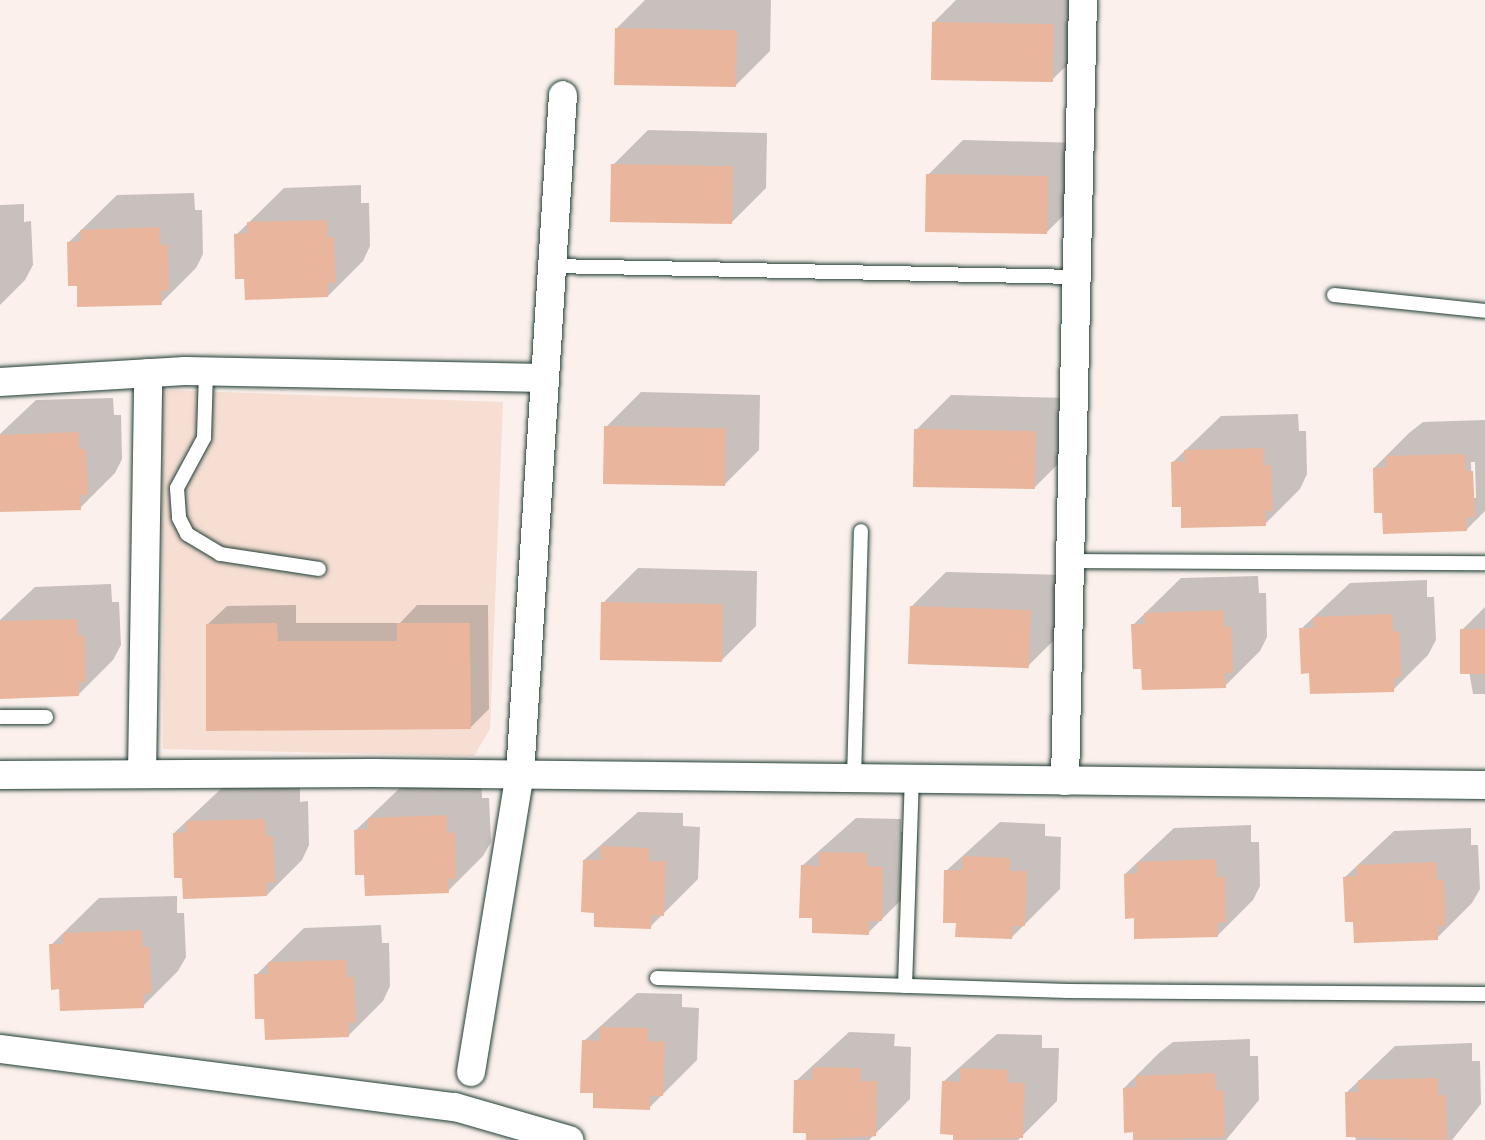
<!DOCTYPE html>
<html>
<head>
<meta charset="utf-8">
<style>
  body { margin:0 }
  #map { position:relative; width:1485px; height:1140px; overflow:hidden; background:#fbf0eb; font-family:"Balsamiq Sans",sans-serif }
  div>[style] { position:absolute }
  .built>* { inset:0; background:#f6ded3 }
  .shadow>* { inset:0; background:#0003 }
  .building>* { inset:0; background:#e9b59c; transform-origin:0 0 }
  .roads { filter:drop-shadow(0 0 2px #1f3d34) drop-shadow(0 0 2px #1f3d34) }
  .lane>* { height:14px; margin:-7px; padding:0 7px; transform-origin:7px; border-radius:7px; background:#fff }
  .street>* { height:28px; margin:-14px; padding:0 14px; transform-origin:14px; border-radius:14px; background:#fff }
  span { translate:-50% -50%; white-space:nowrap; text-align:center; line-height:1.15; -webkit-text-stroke:5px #fff; paint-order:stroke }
</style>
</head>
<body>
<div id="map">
  <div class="built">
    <i style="clip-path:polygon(162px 390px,503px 402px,490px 729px,474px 756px,163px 749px)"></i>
  </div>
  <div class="shadow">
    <i style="clip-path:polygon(645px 0,771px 0,770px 51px,735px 86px,617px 28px)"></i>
    <i style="clip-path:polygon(956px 0,1088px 0,1086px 46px,1051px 81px,933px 23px)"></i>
    <i style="clip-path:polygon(648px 130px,767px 133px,766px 188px,731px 223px,613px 165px)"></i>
    <i style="clip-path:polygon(963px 140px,1082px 143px,1081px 198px,1046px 233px,928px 175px)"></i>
    <i style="clip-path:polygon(361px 185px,361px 203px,369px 203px,370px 246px,363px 261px,328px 296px,246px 277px,236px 235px,284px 188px)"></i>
    <i style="clip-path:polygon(194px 193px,195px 210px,202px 210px,203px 254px,196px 268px,161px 303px,78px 285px,69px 242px,117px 195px)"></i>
    <i style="clip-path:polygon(24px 204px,24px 222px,31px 221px,33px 265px,25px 280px,0 305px,0 205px)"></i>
    <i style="clip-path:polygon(641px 392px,760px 395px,759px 450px,724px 485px,606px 427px)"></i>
    <i style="clip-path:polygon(951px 395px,1070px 398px,1069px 453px,1034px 488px,916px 430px)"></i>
    <i style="clip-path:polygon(113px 398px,114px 415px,121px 415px,122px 459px,115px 473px,80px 508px,0 511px,0 434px,36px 400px)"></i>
    <i style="clip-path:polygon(1298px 414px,1299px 431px,1306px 431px,1307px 474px,1300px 489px,1265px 524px,1172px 463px,1221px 416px)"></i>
    <i style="clip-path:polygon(evenodd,1485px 420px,1485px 511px,1466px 530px,1384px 511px,1374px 468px,1409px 433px,1423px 422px,1485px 420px,1471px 462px,1475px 462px,1476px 498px,1472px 498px,1471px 462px)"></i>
    <i style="clip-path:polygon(638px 568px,757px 571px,756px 626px,721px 661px,603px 603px)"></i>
    <i style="clip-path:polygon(946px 572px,1066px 575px,1064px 630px,1029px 665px,911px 607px)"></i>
    <i style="clip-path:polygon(1258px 576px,1259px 593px,1266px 593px,1267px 637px,1260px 651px,1225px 686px,1143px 667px,1133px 625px,1181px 578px)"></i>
    <i style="clip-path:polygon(1427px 580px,1427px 597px,1434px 597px,1436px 640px,1428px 655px,1393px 690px,1311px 671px,1301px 629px,1350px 583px)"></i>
    <i style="clip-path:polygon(111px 584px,112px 602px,119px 602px,121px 645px,113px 660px,78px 695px,0 697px,0 620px,35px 587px)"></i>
    <i style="clip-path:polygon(296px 605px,296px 623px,400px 623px,417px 605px,488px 605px,489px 709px,470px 728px,208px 624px,227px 606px)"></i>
    <i style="clip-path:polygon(1485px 607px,1485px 694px,1473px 694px,1462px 630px)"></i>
    <i style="clip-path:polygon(481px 781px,482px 798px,489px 798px,491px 842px,483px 856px,448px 891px,356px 830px,404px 784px)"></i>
    <i style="clip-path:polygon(300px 784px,300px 802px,308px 801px,309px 845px,302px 860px,267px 895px,184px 876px,174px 833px,223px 787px)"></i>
    <i style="clip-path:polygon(638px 812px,683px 813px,683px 826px,700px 827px,698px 879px,650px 927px,596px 911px,584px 860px)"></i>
    <i style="clip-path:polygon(856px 818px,901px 819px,901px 832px,918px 833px,916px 885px,868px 933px,802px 866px)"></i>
    <i style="clip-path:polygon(1000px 822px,1045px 824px,1045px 836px,1061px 837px,1060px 889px,1012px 937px,958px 921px,946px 871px)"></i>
    <i style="clip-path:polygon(1251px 825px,1251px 842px,1259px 842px,1260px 886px,1253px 900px,1218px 935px,1135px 916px,1125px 874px,1174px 828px)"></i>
    <i style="clip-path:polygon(1471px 828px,1471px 845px,1478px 845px,1480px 889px,1472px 903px,1437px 938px,1355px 920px,1345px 877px,1394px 831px)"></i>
    <i style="clip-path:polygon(177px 896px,177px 913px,184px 913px,186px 957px,178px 971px,143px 1006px,61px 988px,51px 945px,99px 898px)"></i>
    <i style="clip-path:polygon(381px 925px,382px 943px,389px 943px,390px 986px,383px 1001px,348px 1036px,266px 1017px,256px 975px,304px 928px)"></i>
    <i style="clip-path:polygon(637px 993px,682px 994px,682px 1007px,699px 1008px,697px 1060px,649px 1108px,595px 1092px,584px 1041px)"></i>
    <i style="clip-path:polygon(849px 1032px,895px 1034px,894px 1046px,911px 1047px,910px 1099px,869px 1140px,807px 1140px,796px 1081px)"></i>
    <i style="clip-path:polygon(997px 1034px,1042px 1035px,1042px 1048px,1059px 1048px,1057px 1101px,1018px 1140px,955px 1140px,943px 1082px)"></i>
    <i style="clip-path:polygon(1250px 1039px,1250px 1056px,1258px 1056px,1259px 1100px,1226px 1140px,1135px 1140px,1124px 1088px,1159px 1053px,1173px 1042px)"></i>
    <i style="clip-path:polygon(1472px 1043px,1472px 1061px,1480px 1061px,1481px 1104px,1452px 1140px,1356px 1140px,1346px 1093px,1395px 1046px)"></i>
  </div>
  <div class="building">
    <i style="left:932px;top:22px;width:122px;height:58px;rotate:1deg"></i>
    <i style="left:615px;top:28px;width:122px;height:57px;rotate:1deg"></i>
    <i style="left:611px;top:164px;width:122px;height:58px;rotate:1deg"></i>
    <i style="left:926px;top:174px;width:122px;height:58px;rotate:1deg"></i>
    <i style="clip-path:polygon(327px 220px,327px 237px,334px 237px,336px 283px,328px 283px,328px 297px,245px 300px,244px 279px,235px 279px,234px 234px,248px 233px,247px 222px)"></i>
    <i style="clip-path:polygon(160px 227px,160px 245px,168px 244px,169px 290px,161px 291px,162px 305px,77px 307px,77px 286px,68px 286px,67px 242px,81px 241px,80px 230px)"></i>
    <i style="left:604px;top:426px;width:122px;height:58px;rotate:1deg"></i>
    <i style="left:914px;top:429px;width:122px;height:58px;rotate:1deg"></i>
    <i style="clip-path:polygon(79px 432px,79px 449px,86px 449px,88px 495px,80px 495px,81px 510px,0 512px,0 435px)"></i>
    <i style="clip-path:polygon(1264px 448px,1264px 465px,1271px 465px,1273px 511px,1265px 511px,1266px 526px,1181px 528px,1181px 507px,1172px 507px,1171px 462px,1185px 461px,1184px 450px)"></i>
    <i style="clip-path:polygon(1465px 454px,1466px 471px,1473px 471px,1475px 517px,1467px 517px,1467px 531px,1383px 534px,1382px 513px,1374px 513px,1373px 468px,1386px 467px,1386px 456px)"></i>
    <i style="left:601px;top:602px;width:122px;height:58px;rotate:1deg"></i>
    <i style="left:910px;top:606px;width:121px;height:58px;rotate:2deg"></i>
    <i style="clip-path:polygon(1224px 610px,1224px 627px,1232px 627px,1233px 673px,1225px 673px,1226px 688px,1142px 690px,1141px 669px,1133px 669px,1131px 624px,1145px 624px,1144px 613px)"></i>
    <i style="clip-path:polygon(1392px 614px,1393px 632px,1400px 631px,1401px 677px,1394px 678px,1394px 692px,1310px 694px,1309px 673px,1301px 674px,1299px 628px,1313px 628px,1313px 617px)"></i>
    <i style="clip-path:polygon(77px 619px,78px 636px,85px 636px,86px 682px,79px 682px,79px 696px,0 699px,0 621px)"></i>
    <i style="clip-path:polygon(277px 623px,278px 641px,397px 641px,397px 623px,470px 623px,471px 729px,206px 731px,206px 624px)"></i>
    <i style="left:1485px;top:629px;width:45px;height:25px;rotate:90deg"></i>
    <i style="clip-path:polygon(447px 815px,447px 833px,455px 832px,456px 879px,448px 879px,449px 893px,365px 896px,364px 875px,355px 875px,354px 830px,368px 829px,368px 818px)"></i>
    <i style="clip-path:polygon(265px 819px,266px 836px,273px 836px,275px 882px,267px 882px,267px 896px,183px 899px,182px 878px,174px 878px,173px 833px,186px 832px,186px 821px)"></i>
    <i style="clip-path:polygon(601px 846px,649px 848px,649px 861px,666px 861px,664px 916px,652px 915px,651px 929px,594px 927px,594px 913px,581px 912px,583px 860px,601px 860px)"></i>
    <i style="clip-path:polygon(819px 852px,867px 853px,867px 866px,883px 867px,882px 921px,869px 921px,869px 935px,812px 933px,812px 918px,799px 918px,801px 865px,819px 866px)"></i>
    <i style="clip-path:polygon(963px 856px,1010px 858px,1010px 871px,1027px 871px,1025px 926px,1013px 926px,1012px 939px,955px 937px,956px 923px,943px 923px,944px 870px,962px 870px)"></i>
    <i style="clip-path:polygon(1216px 859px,1217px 877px,1225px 877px,1226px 922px,1218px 923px,1218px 937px,1134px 939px,1134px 918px,1125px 919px,1124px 874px,1138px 873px,1137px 862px)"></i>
    <i style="clip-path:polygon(1436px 862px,1437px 880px,1444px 880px,1446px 926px,1438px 926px,1438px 940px,1354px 943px,1353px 922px,1345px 922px,1343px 877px,1357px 876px,1357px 865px)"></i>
    <i style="clip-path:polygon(142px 930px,143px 947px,150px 947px,151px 993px,144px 994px,144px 1008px,60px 1011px,59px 989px,51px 990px,49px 944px,63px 944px,63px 933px)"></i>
    <i style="clip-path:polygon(347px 960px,347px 977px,354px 977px,356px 1023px,348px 1023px,349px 1037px,265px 1040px,264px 1019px,255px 1019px,254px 974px,268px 974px,268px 962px)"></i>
    <i style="clip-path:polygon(600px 1027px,648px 1028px,648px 1041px,665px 1042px,663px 1096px,650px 1096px,650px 1110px,593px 1108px,593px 1093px,580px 1093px,582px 1040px,600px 1041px)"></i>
    <i style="clip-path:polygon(813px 1067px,861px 1068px,860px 1081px,877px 1081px,876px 1136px,806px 1140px,806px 1133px,793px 1133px,794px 1080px,812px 1080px)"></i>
    <i style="clip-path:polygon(960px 1068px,1008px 1070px,1008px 1083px,1025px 1083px,1023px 1138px,953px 1140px,953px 1135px,940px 1134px,942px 1081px,960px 1082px)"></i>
    <i style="clip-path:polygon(1215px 1073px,1216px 1091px,1224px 1090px,1225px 1137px,1133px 1140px,1133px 1132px,1124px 1133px,1123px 1088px,1136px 1087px,1136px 1076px)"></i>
    <i style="clip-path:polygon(1438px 1078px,1438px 1095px,1446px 1095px,1447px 1140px,1346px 1137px,1345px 1092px,1359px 1092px,1358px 1080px)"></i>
  </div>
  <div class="roads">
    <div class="lane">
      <i style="left:552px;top:266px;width:525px;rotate:1.2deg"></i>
      <i style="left:1334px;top:295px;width:152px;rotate:6deg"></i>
      <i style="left:206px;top:371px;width:67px;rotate:91.7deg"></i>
      <i style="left:204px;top:438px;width:57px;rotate:118.4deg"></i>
      <i style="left:177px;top:488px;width:30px;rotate:86deg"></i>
      <i style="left:179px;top:518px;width:18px;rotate:63deg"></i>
      <i style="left:187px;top:534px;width:39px;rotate:31deg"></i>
      <i style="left:220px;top:554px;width:100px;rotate:8.6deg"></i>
      <i style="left:1070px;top:561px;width:415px;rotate:0.3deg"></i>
      <i style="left:0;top:717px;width:46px"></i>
      <i style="left:854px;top:779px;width:248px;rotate:-88.4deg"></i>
      <i style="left:657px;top:978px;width:411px;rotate:1.8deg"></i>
      <i style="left:1068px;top:991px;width:417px;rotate:0.4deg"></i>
      <i style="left:905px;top:986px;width:206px;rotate:-88.1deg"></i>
    </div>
    <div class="street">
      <i style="left:0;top:382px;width:185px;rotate:-3.4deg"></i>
      <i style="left:185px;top:371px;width:360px;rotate:1.1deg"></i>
      <i style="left:142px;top:774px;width:401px;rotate:-89.1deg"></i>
      <i style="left:0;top:775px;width:373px;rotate:-0.3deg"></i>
      <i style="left:373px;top:773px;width:1112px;rotate:0.62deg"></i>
      <i style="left:1065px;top:781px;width:781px;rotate:-88.68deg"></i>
      <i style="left:0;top:1049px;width:459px;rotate:7.3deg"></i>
      <i style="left:455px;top:1107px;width:119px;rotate:16.1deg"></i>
      <i style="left:471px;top:1072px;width:302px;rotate:-80.7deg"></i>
      <i style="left:520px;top:774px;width:680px;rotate:-86.38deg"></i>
    </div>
  </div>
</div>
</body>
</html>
